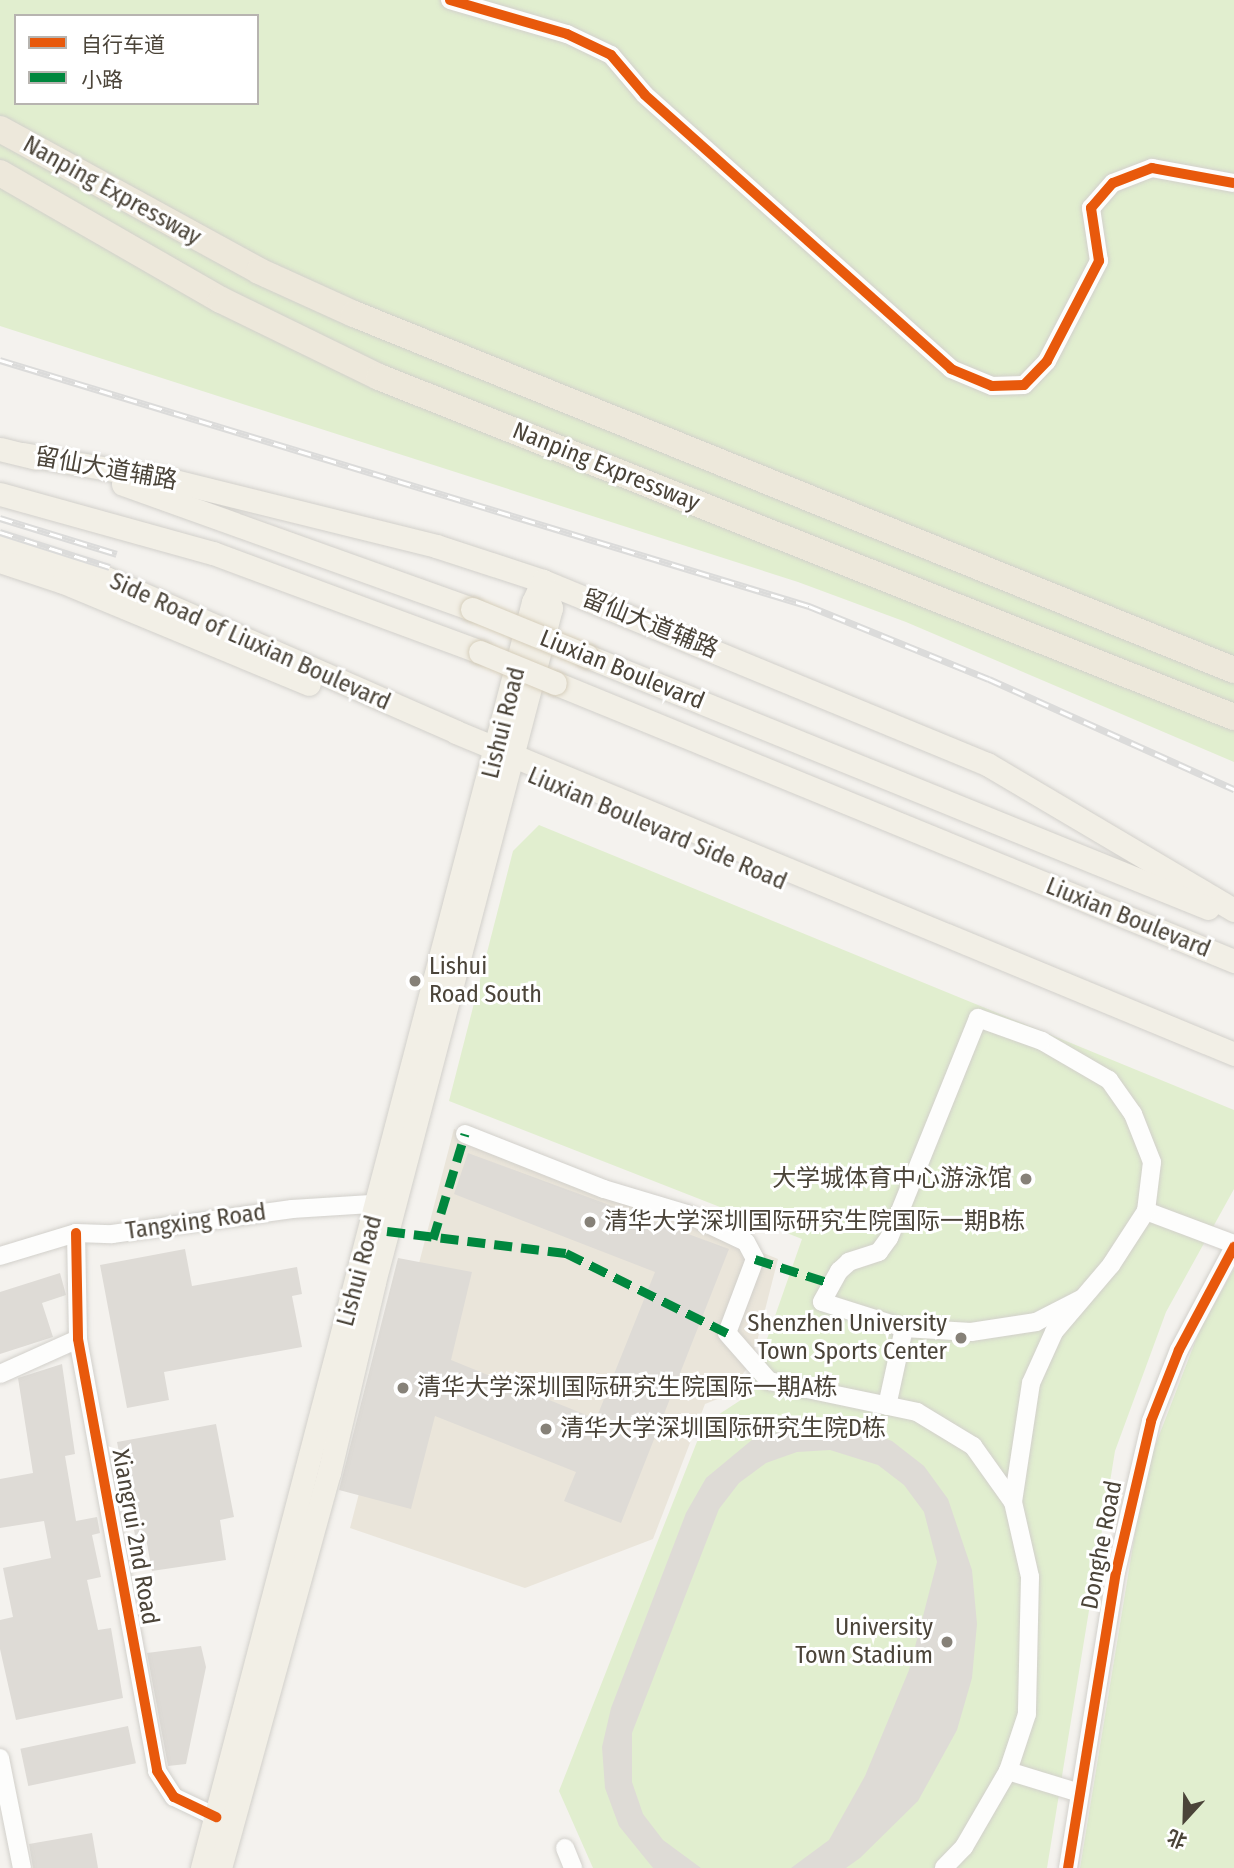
<!DOCTYPE html>
<html>
<head>
<meta charset="utf-8">
<style>
  body { margin:0 }
  #map { position:relative; width:1234px; height:1868px; overflow:hidden; background:#f4f2ee; font-family:"Fira Sans Condensed","Noto Sans SC",sans-serif }
  div>[style] { position:absolute }
  .education>* { inset:0; background:#eae5da }
  .green>* { inset:0; background:#e1eecf }
  .building>* { inset:0; background:#dedbd6; transform-origin:0 0 }
  .roads { filter:drop-shadow(0 0 2px #d2d0cb) drop-shadow(0 0 2px #d2d0cb) }
  .minor>* { height:18px; margin:-9px; padding:0 9px; transform-origin:9px; border-radius:9px; background:#fdfdfc }
  .major>* { height:23px; margin:-11.5px; padding:0 11.5px; transform-origin:11.5px; border-radius:11.5px; background:#f2efe6 }
  .highway>* { height:26px; margin:-13px; padding:0 13px; transform-origin:13px; border-radius:13px; background:#ede8db }
  .rail>* { height:7px; margin-top:-3.5px; transform-origin:0; background:repeating-linear-gradient(90deg,#fff 0 13px,#dbdbda 0 26px); box-sizing:border-box; border-block:2px solid #dbdbda }
  .bridges { filter:drop-shadow(0 0 2px #d6cebb) drop-shadow(0 0 2px #d6cebb) }
  .major-bridge>* { height:23px; margin:-11.5px; padding:0 11.5px; transform-origin:11.5px; border-radius:11.5px; background:#f2efe6 }
  .quiet>* { height:9px; margin-top:-4.5px; transform-origin:0; background:repeating-linear-gradient(90deg,#00873e 0 18px,transparent 0 27px) }
  .cycleway>* { height:10px; margin:-5px; padding:0 5px; transform-origin:5px; border-radius:5px; background:#e8590c }
  .dots>* { width:19px; height:19px; translate:-50% -50%; box-sizing:border-box; border:4px solid #fff; border-radius:50% }
  span { translate:-50% -50%; white-space:nowrap; text-align:center; line-height:1.15; -webkit-text-stroke:6px #fff; paint-order:stroke }
  .street-label { font-size:24px; color:#4b4439 }
  .poi-label { font-size:24px; color:#4b4439 }
  .left { translate:0 -50%; text-align:left }
  .right { translate:-100% -50%; text-align:right }
  .legend { position:absolute; left:14px; top:14px; width:245px; height:91px; box-sizing:border-box; background:#fff; border:2px solid #b7b4b0; margin:0; padding:9px 12px; list-style:none; font-size:21px; color:#4b4439 }
  .legend li { display:flex; align-items:center; gap:14px; height:35px }
  .legend b { width:35px; border:2px solid #b7b4b0 }
  .north { position:absolute; left:1150px; top:1784px; width:70px; height:70px; -webkit-text-stroke:5px #fff; paint-order:stroke; rotate:202deg; font-size:19px; font-weight:700; line-height:28px; text-align:center; color:#4b4439 }
  .north::after { content:''; display:block; margin:auto; width:24px; height:32px; background:#4b4439; clip-path:polygon(50% 0,100% 100%,50% 72%,0 100%) }
</style>
</head>
<body>
<div id="map">
  <div class="education">
    <i style="clip-path:polygon(454px 1129px,778px 1259px,752px 1361px,728px 1395px,705px 1404px,653px 1539px,525px 1588px,350px 1528px)"></i>
  </div>
  <div class="green">
    <i style="clip-path:polygon(evenodd,0 0,1234px 0,1234px 762px,906px 622px,798px 582px,0 326px,0 0,16px 16px,257px 16px,257px 103px,16px 103px,16px 16px)"></i>
    <i style="clip-path:polygon(539px 825px,1234px 1110px,1234px 1189px,1166px 1312px,1115px 1451px,1047px 1868px,593px 1868px,559px 1791px,704px 1424px,747px 1396px,802px 1239px,449px 1101px,513px 851px)"></i>
    <i style="clip-path:polygon(1234px 1269px,1234px 1868px,1080px 1868px,1145px 1472px,1200px 1329px)"></i>
  </div>
  <div class="building">
    <i style="clip-path:polygon(468px 1153px,729px 1249px,621px 1523px,564px 1501px,576px 1472px,435px 1416px,411px 1509px,339px 1490px,398px 1258px,472px 1272px,451px 1360px,596px 1419px,655px 1272px,454px 1194px)"></i>
    <i style="clip-path:polygon(185px 1249px,192px 1286px,297px 1267px,302px 1294px,292px 1296px,302px 1347px,164px 1372px,169px 1400px,127px 1408px,100px 1265px)"></i>
    <i style="clip-path:polygon(60px 1273px,66px 1295px,42px 1303px,53px 1337px,0 1354px,0 1292px)"></i>
    <i style="clip-path:polygon(62px 1364px,75px 1454px,65px 1456px,76px 1521px,97px 1517px,100px 1533px,92px 1535px,101px 1577px,87px 1580px,98px 1630px,111px 1628px,123px 1698px,16px 1720px,0 1649px,0 1620px,13px 1617px,3px 1568px,51px 1558px,44px 1521px,0 1528px,0 1479px,33px 1473px,18px 1378px)"></i>
    <i style="clip-path:polygon(812px 1422px,853px 1426px,892px 1441px,924px 1466px,948px 1499px,972px 1570px,977px 1624px,972px 1678px,957px 1730px,918px 1801px,860px 1858px,846px 1868px,791px 1868px,829px 1840px,865px 1776px,909px 1670px,937px 1562px,924px 1512px,904px 1485px,878px 1465px,830px 1450px,797px 1452px,766px 1463px,739px 1483px,719px 1509px,632px 1733px,632px 1782px,643px 1814px,663px 1840px,701px 1868px,653px 1868px,619px 1826px,605px 1788px,602px 1747px,611px 1708px,686px 1513px,706px 1478px,753px 1439px)"></i>
    <i style="clip-path:polygon(216px 1424px,234px 1517px,220px 1520px,226px 1560px,152px 1571px,145px 1533px,135px 1535px,117px 1442px)"></i>
    <i style="clip-path:polygon(201px 1646px,206px 1667px,186px 1764px,168px 1766px,147px 1653px)"></i>
    <i style="left:128px;top:1726px;width:38px;height:110px;rotate:78deg"></i>
    <i style="clip-path:polygon(92px 1833px,98px 1868px,33px 1868px,29px 1844px)"></i>
  </div>
  <div class="roads">
    <div class="minor">
      <i style="left:450px;top:0;width:122px;rotate:16.2deg"></i>
      <i style="left:567px;top:34px;width:49px;rotate:25.5deg"></i>
      <i style="left:611px;top:55px;width:52px;rotate:49.6deg"></i>
      <i style="left:645px;top:95px;width:411px;rotate:41.8deg"></i>
      <i style="left:951px;top:369px;width:44px;rotate:22.5deg"></i>
      <i style="left:992px;top:386px;width:32px;rotate:-2deg"></i>
      <i style="left:1024px;top:385px;width:33px;rotate:-46deg"></i>
      <i style="left:1047px;top:361px;width:113px;rotate:-62.5deg"></i>
      <i style="left:1099px;top:261px;width:54px;rotate:-98.6deg"></i>
      <i style="left:1091px;top:208px;width:33px;rotate:-49deg"></i>
      <i style="left:1113px;top:183px;width:42px;rotate:-21deg"></i>
      <i style="left:1152px;top:168px;width:83px;rotate:10.4deg"></i>
      <i style="left:465px;top:1134px;width:149px;rotate:21.6deg"></i>
      <i style="left:604px;top:1189px;width:87px;rotate:16.8deg"></i>
      <i style="left:687px;top:1214px;width:65px;rotate:25.4deg"></i>
      <i style="left:746px;top:1242px;width:19px;rotate:62deg"></i>
      <i style="left:755px;top:1259px;width:79px;rotate:110.7deg"></i>
      <i style="left:727px;top:1333px;width:64px;rotate:48.8deg"></i>
      <i style="left:769px;top:1381px;width:151px;rotate:11.8deg"></i>
      <i style="left:917px;top:1412px;width:66px;rotate:31.3deg"></i>
      <i style="left:973px;top:1446px;width:69px;rotate:54.5deg"></i>
      <i style="left:1013px;top:1502px;width:77px;rotate:77.2deg"></i>
      <i style="left:1030px;top:1577px;width:137px;rotate:91.3deg"></i>
      <i style="left:1027px;top:1714px;width:60px;rotate:108.4deg"></i>
      <i style="left:1008px;top:1771px;width:88px;rotate:120.1deg"></i>
      <i style="left:964px;top:1847px;width:29px;rotate:134deg"></i>
      <i style="left:1146px;top:1211px;width:94px;rotate:20.6deg"></i>
      <i style="left:76px;top:1233px;width:106px;rotate:88.9deg"></i>
      <i style="left:78px;top:1339px;width:439px;rotate:79.6deg"></i>
      <i style="left:157px;top:1771px;width:31px;rotate:57deg"></i>
      <i style="left:174px;top:1797px;width:47px;rotate:25.5deg"></i>
      <i style="left:0;top:1256px;width:79px;rotate:-16.8deg"></i>
      <i style="left:76px;top:1233px;width:36px;rotate:2deg"></i>
      <i style="left:112px;top:1234px;width:182px;rotate:-7.9deg"></i>
      <i style="left:292px;top:1209px;width:95px;rotate:-3.6deg"></i>
      <i style="left:0;top:1374px;width:85px;rotate:-24.2deg"></i>
      <i style="left:887px;top:1406px;width:80px;rotate:-77.7deg"></i>
      <i style="left:1013px;top:1502px;width:120px;rotate:-81.4deg"></i>
      <i style="left:1031px;top:1383px;width:56px;rotate:-65.7deg"></i>
      <i style="left:1054px;top:1332px;width:88px;rotate:-49.6deg"></i>
      <i style="left:1111px;top:1265px;width:64px;rotate:-57.1deg"></i>
      <i style="left:1146px;top:1211px;width:49px;rotate:-83deg"></i>
      <i style="left:1152px;top:1162px;width:52px;rotate:-111.6deg"></i>
      <i style="left:1133px;top:1114px;width:42px;rotate:-125.2deg"></i>
      <i style="left:1109px;top:1080px;width:78px;rotate:-149.8deg"></i>
      <i style="left:1042px;top:1041px;width:68px;rotate:-160.2deg"></i>
      <i style="left:978px;top:1018px;width:237px;rotate:112deg"></i>
      <i style="left:889px;top:1238px;width:17px;rotate:126deg"></i>
      <i style="left:879px;top:1252px;width:32px;rotate:162deg"></i>
      <i style="left:849px;top:1262px;width:13px;rotate:138deg"></i>
      <i style="left:839px;top:1271px;width:35px;rotate:119deg"></i>
      <i style="left:822px;top:1302px;width:86px;rotate:17.6deg"></i>
      <i style="left:904px;top:1328px;width:67px;rotate:3.4deg"></i>
      <i style="left:971px;top:1332px;width:66px;rotate:-8.7deg"></i>
      <i style="left:1036px;top:1322px;width:51px;rotate:-27.1deg"></i>
      <i style="left:0;top:1758px;width:112px;rotate:78.7deg"></i>
      <i style="left:1008px;top:1771px;width:75px;rotate:17deg"></i>
      <i style="left:565px;top:1848px;width:22px;rotate:68deg"></i>
      <i style="left:1068px;top:1868px;width:300px;rotate:-80.8deg"></i>
      <i style="left:1116px;top:1572px;width:155px;rotate:-76.9deg"></i>
      <i style="left:1151px;top:1421px;width:76px;rotate:-68.5deg"></i>
      <i style="left:1179px;top:1350px;width:117px;rotate:-61.9deg"></i>
    </div>
    <div class="major">
      <i style="left:0;top:449px;width:37px;rotate:14deg"></i>
      <i style="left:23px;top:454px;width:149px;rotate:10deg"></i>
      <i style="left:170px;top:480px;width:274px;rotate:13.9deg"></i>
      <i style="left:436px;top:546px;width:113px;rotate:18.1deg"></i>
      <i style="left:543px;top:581px;width:480px;rotate:22.4deg"></i>
      <i style="left:987px;top:764px;width:287px;rotate:30.6deg"></i>
      <i style="left:123px;top:484px;width:371px;rotate:19.7deg"></i>
      <i style="left:0;top:494px;width:221px;rotate:15.5deg"></i>
      <i style="left:213px;top:553px;width:285px;rotate:20.3deg"></i>
      <i style="left:0;top:544px;width:111px;rotate:17.8deg"></i>
      <i style="left:106px;top:578px;width:382px;rotate:23.7deg"></i>
      <i style="left:456px;top:732px;width:842px;rotate:22.48deg"></i>
      <i style="left:0;top:561px;width:66px;rotate:18.4deg"></i>
      <i style="left:63px;top:582px;width:266px;rotate:22.5deg"></i>
      <i style="left:587px;top:656px;width:670px;rotate:22.09deg"></i>
      <i style="left:555px;top:683px;width:734px;rotate:22.27deg"></i>
      <i style="left:202px;top:1868px;width:1309px;rotate:-75.35deg"></i>
      <i style="left:533px;top:602px;width:23px;rotate:-65deg"></i>
      <i style="left:220px;top:1868px;width:410px;rotate:-74.6deg"></i>
      <i style="left:329px;top:1473px;width:196px;rotate:-76.7deg"></i>
      <i style="left:374px;top:1282px;width:697px;rotate:-75.29deg"></i>
      <i style="left:551px;top:608px;width:28px;rotate:-107deg"></i>
    </div>
    <div class="highway">
      <i style="left:0;top:129px;width:295px;rotate:28.7deg"></i>
      <i style="left:259px;top:271px;width:104px;rotate:24.4deg"></i>
      <i style="left:354px;top:314px;width:949px;rotate:22.03deg"></i>
      <i style="left:0;top:173px;width:255px;rotate:29.9deg"></i>
      <i style="left:221px;top:300px;width:176px;rotate:26deg"></i>
      <i style="left:379px;top:377px;width:920px;rotate:21.69deg"></i>
    </div>
  </div>
  <div class="rail">
    <i style="left:0;top:360px;width:846px;rotate:16.91deg"></i>
    <i style="left:809px;top:606px;width:194px;rotate:22.1deg"></i>
    <i style="left:989px;top:679px;width:269px;rotate:24.2deg"></i>
    <i style="left:0;top:518px;width:122px;rotate:17.1deg"></i>
    <i style="left:0;top:532px;width:115px;rotate:17.7deg"></i>
  </div>
  <div class="bridges">
    <div class="major-bridge">
      <i style="left:472px;top:609px;width:124px;rotate:22.2deg"></i>
      <i style="left:480px;top:652px;width:81px;rotate:22.5deg"></i>
    </div>
  </div>
  <div class="quiet">
    <i style="left:387px;top:1231px;width:180px;rotate:7deg"></i>
    <i style="left:566px;top:1253px;width:180px;rotate:26.4deg"></i>
    <i style="left:433px;top:1239px;width:110px;rotate:-73.1deg"></i>
    <i style="left:755px;top:1259px;width:79px;rotate:17.7deg"></i>
  </div>
  <div class="cycleway">
    <i style="left:450px;top:0;width:122px;rotate:16.2deg"></i>
    <i style="left:567px;top:34px;width:49px;rotate:25.5deg"></i>
    <i style="left:611px;top:55px;width:52px;rotate:49.6deg"></i>
    <i style="left:645px;top:95px;width:411px;rotate:41.8deg"></i>
    <i style="left:951px;top:369px;width:44px;rotate:22.5deg"></i>
    <i style="left:992px;top:386px;width:32px;rotate:-2deg"></i>
    <i style="left:1024px;top:385px;width:33px;rotate:-46deg"></i>
    <i style="left:1047px;top:361px;width:113px;rotate:-62.5deg"></i>
    <i style="left:1099px;top:261px;width:54px;rotate:-98.6deg"></i>
    <i style="left:1091px;top:208px;width:33px;rotate:-49deg"></i>
    <i style="left:1113px;top:183px;width:42px;rotate:-21deg"></i>
    <i style="left:1152px;top:168px;width:83px;rotate:10.4deg"></i>
    <i style="left:76px;top:1233px;width:106px;rotate:88.9deg"></i>
    <i style="left:78px;top:1339px;width:439px;rotate:79.6deg"></i>
    <i style="left:157px;top:1771px;width:31px;rotate:57deg"></i>
    <i style="left:174px;top:1797px;width:47px;rotate:25.5deg"></i>
    <i style="left:1068px;top:1868px;width:300px;rotate:-80.8deg"></i>
    <i style="left:1116px;top:1572px;width:155px;rotate:-76.9deg"></i>
    <i style="left:1151px;top:1421px;width:76px;rotate:-68.5deg"></i>
    <i style="left:1179px;top:1350px;width:117px;rotate:-61.9deg"></i>
  </div>
  <div class="dots">
    <i style="left:415px;top:981px;background:#868178"></i>
    <i style="left:1026px;top:1179px;background:#868178"></i>
    <i style="left:590px;top:1222px;background:#868178"></i>
    <i style="left:961px;top:1338px;background:#868178"></i>
    <i style="left:403px;top:1388px;background:#868178"></i>
    <i style="left:546px;top:1429px;background:#868178"></i>
    <i style="left:947px;top:1642px;background:#868178"></i>
  </div>
  <div class="street-label">
    <span style="left:112px;top:191px;rotate:29deg">Nanping Expressway</span>
    <span style="left:606px;top:467px;rotate:22deg">Nanping Expressway</span>
    <span style="left:106px;top:469px;rotate:10deg">留仙大道辅路</span>
    <span style="left:650px;top:624px;rotate:22deg">留仙大道辅路</span>
    <span style="left:250px;top:642px;rotate:24deg">Side Road of Liuxian Boulevard</span>
    <span style="left:622px;top:670px;rotate:22deg">Liuxian Boulevard</span>
    <span style="left:504px;top:723px;rotate:-76deg">Lishui Road</span>
    <span style="left:657px;top:829px;rotate:23deg">Liuxian Boulevard Side Road</span>
    <span style="left:1128px;top:918px;rotate:22deg">Liuxian Boulevard</span>
    <span style="left:196px;top:1222px;rotate:-8deg">Tangxing Road</span>
    <span style="left:360px;top:1271px;rotate:-75deg">Lishui Road</span>
    <span style="left:135px;top:1537px;rotate:80deg">Xiangrui 2nd Road</span>
    <span style="left:1102px;top:1545px;rotate:-79deg">Donghe Road</span>
  </div>
  <div class="poi-label">
    <span class="left" style="left:429px;top:981px">Lishui<br>Road South</span>
    <span class="right" style="left:1012px;top:1179px">大学城体育中心游泳馆</span>
    <span class="left" style="left:604px;top:1222px">清华大学深圳国际研究生院国际一期B栋</span>
    <span class="right" style="left:947px;top:1338px">Shenzhen University<br>Town Sports Center</span>
    <span class="left" style="left:417px;top:1388px">清华大学深圳国际研究生院国际一期A栋</span>
    <span class="left" style="left:560px;top:1429px">清华大学深圳国际研究生院D栋</span>
    <span class="right" style="left:933px;top:1642px">University<br>Town Stadium</span>
  </div>
  <ul class="legend">
  <li><b style="height:9px;background:#e8590c"></b>自行车道</li>
  <li><b style="height:9px;background:#00873e"></b>小路</li>
  </ul>
  <div class="north">北</div>
</div>
</body>
</html>
